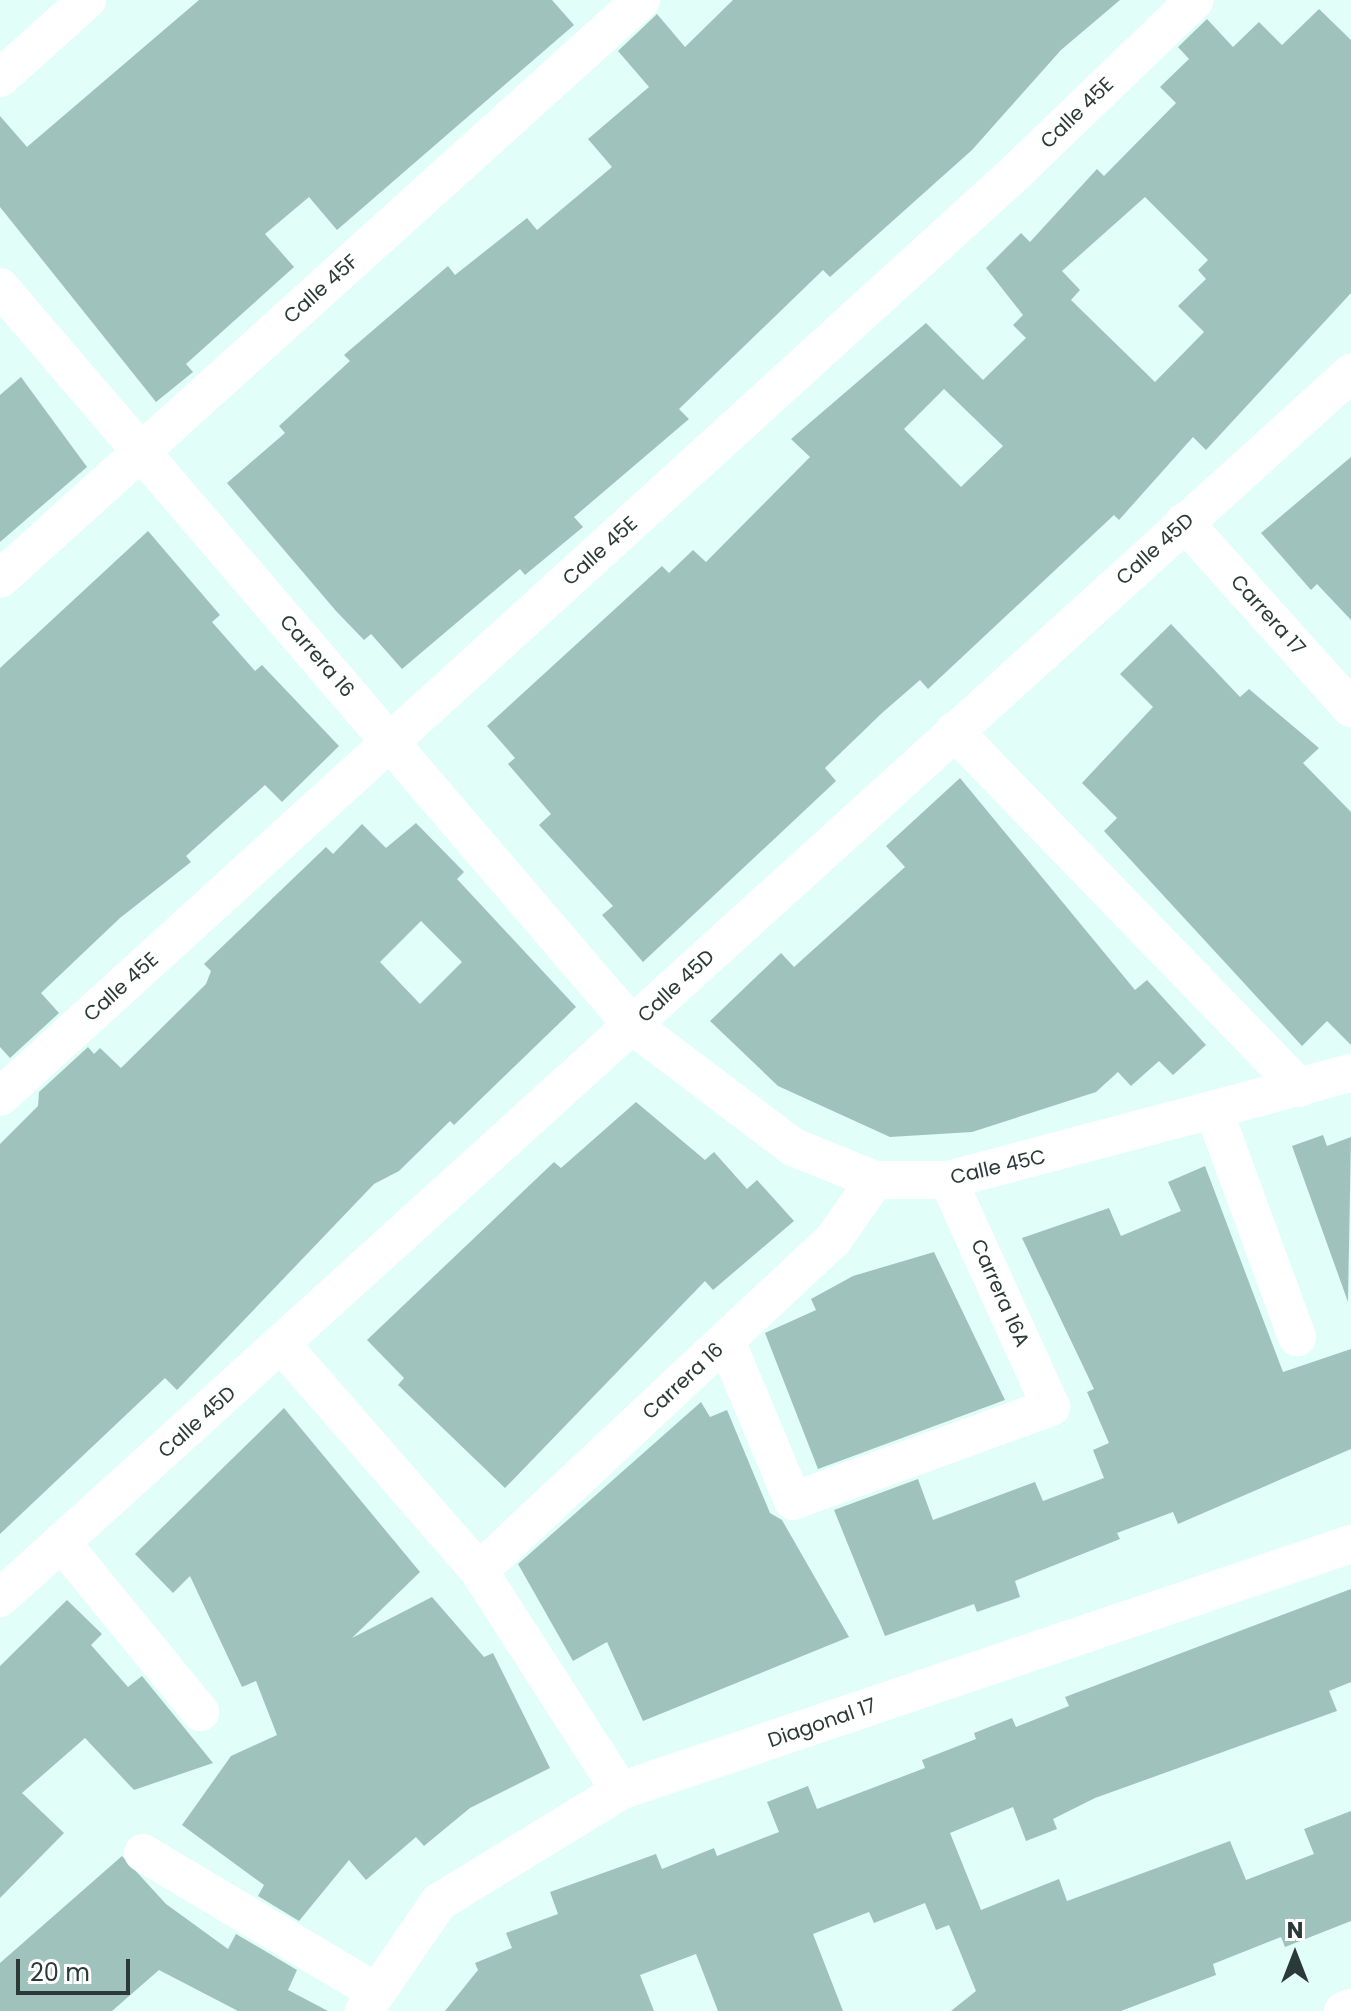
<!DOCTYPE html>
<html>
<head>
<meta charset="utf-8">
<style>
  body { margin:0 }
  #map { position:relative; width:1351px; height:2011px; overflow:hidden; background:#e1fef8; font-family:Poppins,sans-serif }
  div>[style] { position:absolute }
  .building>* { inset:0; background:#9fc3bc }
  .minor>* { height:38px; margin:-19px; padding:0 19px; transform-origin:19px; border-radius:19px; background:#fff }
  span { translate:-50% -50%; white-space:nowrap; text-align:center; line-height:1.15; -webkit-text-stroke:7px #fff; paint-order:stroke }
  .street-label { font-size:20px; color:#2b3a37 }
  .north { position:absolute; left:1255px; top:1915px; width:80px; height:80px; -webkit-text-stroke:6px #fff; paint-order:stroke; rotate:0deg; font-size:22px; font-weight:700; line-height:32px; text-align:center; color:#2b3a37 }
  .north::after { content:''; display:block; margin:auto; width:28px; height:36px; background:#2b3a37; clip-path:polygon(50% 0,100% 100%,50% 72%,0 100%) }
  .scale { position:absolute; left:16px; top:1959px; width:114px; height:36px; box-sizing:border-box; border:4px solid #2b3a37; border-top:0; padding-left:10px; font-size:24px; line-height:28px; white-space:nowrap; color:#2b3a37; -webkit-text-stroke:6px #fff; paint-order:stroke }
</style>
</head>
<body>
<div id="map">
  <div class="building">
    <i style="clip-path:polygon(199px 0,552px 0,574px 25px,337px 230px,309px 197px,265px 234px,294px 267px,186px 364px,193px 372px,156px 402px,0 207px,0 116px,27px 147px)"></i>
    <i style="clip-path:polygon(733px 0,1120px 0,1061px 50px,972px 150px,830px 277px,823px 270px,679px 409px,689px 419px,574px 517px,583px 527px,525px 575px,520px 569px,402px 669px,371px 634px,364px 640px,336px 611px,227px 483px,285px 433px,279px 426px,350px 361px,344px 355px,448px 266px,455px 275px,527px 218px,537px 230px,612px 167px,588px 139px,649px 87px,618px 51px,657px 14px,685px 47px)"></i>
    <i style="clip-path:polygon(evenodd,1319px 9px,1351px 40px,1351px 293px,1206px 450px,1193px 437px,1119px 520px,1114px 515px,928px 689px,920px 680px,882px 713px,825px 768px,836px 781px,643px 962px,602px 915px,613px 906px,539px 825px,551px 814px,508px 764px,515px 758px,487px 726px,662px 566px,669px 573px,693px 550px,706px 562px,810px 457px,791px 439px,926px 323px,983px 380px,1026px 338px,1013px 325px,1023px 315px,986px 268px,1021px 233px,1030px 242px,1097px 169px,1104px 176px,1176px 103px,1160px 87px,1189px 59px,1178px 47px,1207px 19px,1233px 47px,1259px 22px,1282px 45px,1319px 9px,1145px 197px,1208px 260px,1198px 270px,1206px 279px,1178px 306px,1204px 332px,1155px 382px,1071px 300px,1080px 290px,1062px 271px,1145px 197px,1319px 9px,944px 389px,1003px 446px,961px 487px,904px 429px,944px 389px)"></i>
    <i style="clip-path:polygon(21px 377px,87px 467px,0 542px,0 395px)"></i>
    <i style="clip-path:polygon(1351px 457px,1351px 620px,1317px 584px,1311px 590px,1261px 533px)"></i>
    <i style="clip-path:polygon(148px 531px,220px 615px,212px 622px,255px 671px,262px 665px,339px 746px,282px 802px,265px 785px,186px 856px,191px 862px,120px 918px,41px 993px,59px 1013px,10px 1058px,0 1047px,0 668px)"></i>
    <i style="clip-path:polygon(1171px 624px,1240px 697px,1249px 689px,1319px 748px,1303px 763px,1351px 812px,1351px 1045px,1327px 1021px,1302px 1046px,1104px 831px,1117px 818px,1082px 783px,1153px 707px,1120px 674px)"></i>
    <i style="clip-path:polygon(960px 778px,1135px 990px,1147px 980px,1206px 1045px,1173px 1075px,1159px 1061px,1131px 1086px,1118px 1072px,1096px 1092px,972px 1132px,890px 1137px,778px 1086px,710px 1021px,781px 953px,794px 967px,905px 867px,886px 846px)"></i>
    <i style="clip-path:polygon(evenodd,416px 823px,464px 872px,457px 879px,576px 1007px,454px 1125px,450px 1121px,399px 1171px,374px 1184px,177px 1390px,165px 1378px,0 1534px,0 1144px,38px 1106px,39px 1092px,88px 1047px,94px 1054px,100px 1048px,121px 1068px,206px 984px,211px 971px,204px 964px,326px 847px,333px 854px,362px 824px,386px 848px,416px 823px,421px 921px,462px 962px,420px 1004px,380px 962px,421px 921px)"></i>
    <i style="clip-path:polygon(636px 1102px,705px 1160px,714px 1152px,747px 1189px,757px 1180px,794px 1221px,713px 1290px,705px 1281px,505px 1488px,398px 1385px,404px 1378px,367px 1340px,554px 1162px,561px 1168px)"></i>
    <i style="clip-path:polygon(1323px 1135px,1327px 1146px,1351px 1137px,1348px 1302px,1292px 1146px)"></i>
    <i style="clip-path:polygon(1205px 1166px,1283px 1372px,1351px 1349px,1351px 1449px,1178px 1524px,1173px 1512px,1117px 1533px,1120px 1539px,1015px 1581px,1020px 1597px,977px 1612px,974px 1604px,885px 1636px,834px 1510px,918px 1479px,933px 1520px,1035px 1482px,1043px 1501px,1104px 1478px,1093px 1450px,1109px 1443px,1087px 1392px,1094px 1389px,1022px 1238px,1109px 1208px,1121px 1236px,1181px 1211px,1168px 1182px)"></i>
    <i style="clip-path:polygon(934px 1252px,1005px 1400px,818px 1469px,765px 1333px,816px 1310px,811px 1299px,853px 1276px)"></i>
    <i style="clip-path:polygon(701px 1402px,710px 1417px,727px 1410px,770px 1513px,782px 1520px,849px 1637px,643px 1721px,607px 1642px,573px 1661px,518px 1564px)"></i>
    <i style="clip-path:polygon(284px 1408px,420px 1572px,352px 1638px,432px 1597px,484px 1657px,493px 1653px,550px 1768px,470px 1808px,424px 1846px,416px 1837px,366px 1880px,349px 1860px,299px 1921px,258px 1896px,264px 1885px,182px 1825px,231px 1756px,277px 1735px,256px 1681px,242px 1687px,190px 1576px,173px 1593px,135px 1554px)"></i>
    <i style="clip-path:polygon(1351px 1589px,1351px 1682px,1329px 1691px,1337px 1711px,1095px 1798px,1053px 1819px,1057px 1829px,1026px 1841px,1013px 1807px,950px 1833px,981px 1910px,1059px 1879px,1067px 1901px,1230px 1841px,1246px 1880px,1314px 1854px,1304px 1829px,1351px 1811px,1351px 1921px,1285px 1947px,1281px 1937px,1213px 1964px,1216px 1975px,1121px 2011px,951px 2011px,976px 1991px,949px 1925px,936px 1930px,925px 1903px,874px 1923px,869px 1912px,813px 1934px,843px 2011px,718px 2011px,696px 1954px,640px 1975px,654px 2011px,445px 2011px,478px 1970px,475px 1963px,512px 1948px,506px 1933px,558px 1914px,550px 1892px,656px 1854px,662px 1869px,714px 1848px,717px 1856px,779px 1832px,767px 1802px,808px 1786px,817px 1809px,925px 1768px,922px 1760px,976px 1739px,974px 1733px,1012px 1718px,1016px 1727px,1069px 1706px,1065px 1697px)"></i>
    <i style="clip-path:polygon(67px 1600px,102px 1634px,91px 1645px,128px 1687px,142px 1676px,213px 1763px,134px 1790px,85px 1738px,22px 1793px,64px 1833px,0 1898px,0 1666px)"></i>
    <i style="clip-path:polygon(122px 1856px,166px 1904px,228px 1949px,236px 1934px,297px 1970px,288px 1990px,328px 2011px,238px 2011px,159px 1970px,112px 2011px,0 2011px,0 1963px)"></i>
  </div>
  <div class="minor">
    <i style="left:0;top:78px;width:117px;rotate:-41.9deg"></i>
    <i style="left:0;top:287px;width:973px;rotate:49.42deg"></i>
    <i style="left:633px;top:1026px;width:201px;rotate:37.1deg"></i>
    <i style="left:793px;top:1147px;width:88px;rotate:21.9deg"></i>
    <i style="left:875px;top:1180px;width:73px"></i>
    <i style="left:948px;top:1180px;width:417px;rotate:-14.9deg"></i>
    <i style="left:1184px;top:522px;width:250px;rotate:48.1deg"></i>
    <i style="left:0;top:579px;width:864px;rotate:-42.09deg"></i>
    <i style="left:954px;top:731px;width:497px;rotate:45.9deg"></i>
    <i style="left:0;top:1097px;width:1370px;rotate:-42.31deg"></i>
    <i style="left:1013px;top:175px;width:252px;rotate:-43.9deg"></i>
    <i style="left:1215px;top:1114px;width:238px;rotate:69.8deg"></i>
    <i style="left:726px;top:1341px;width:173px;rotate:67.3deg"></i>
    <i style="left:793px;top:1501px;width:275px;rotate:-20deg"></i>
    <i style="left:1051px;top:1407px;width:249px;rotate:-114.4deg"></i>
    <i style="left:282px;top:1345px;width:300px;rotate:48.9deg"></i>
    <i style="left:479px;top:1571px;width:261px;rotate:57.3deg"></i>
    <i style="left:61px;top:1542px;width:220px;rotate:50.7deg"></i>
    <i style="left:479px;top:1571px;width:485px;rotate:-43.1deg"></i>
    <i style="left:833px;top:1240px;width:73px;rotate:-55deg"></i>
    <i style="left:0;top:1598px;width:1824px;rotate:-42.2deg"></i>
    <i style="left:143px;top:1853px;width:271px;rotate:30.8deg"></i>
    <i style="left:364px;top:2011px;width:132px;rotate:-55.5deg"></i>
    <i style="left:439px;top:1902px;width:212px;rotate:-31.5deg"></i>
    <i style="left:620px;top:1791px;width:772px;rotate:-18.67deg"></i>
    <i style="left:1343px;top:2011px;width:9px;rotate:-21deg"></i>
  </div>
  <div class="street-label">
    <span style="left:1077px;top:113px;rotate:-44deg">Calle 45E</span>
    <span style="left:321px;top:289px;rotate:-42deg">Calle 45F</span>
    <span style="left:1155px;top:549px;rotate:-42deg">Calle 45D</span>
    <span style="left:600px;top:551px;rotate:-42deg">Calle 45E</span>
    <span style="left:1268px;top:615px;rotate:48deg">Carrera 17</span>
    <span style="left:317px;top:656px;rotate:49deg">Carrera 16</span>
    <span style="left:676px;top:986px;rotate:-43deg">Calle 45D</span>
    <span style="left:121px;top:987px;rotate:-42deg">Calle 45E</span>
    <span style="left:998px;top:1167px;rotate:-13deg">Calle 45C</span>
    <span style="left:1000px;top:1293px;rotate:66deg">Carrera 16A</span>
    <span style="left:683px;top:1381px;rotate:-43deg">Carrera 16</span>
    <span style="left:197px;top:1422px;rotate:-42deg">Calle 45D</span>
    <span style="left:822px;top:1723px;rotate:-19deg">Diagonal 17</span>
  </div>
  <div class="north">N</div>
  <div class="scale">20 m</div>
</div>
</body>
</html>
